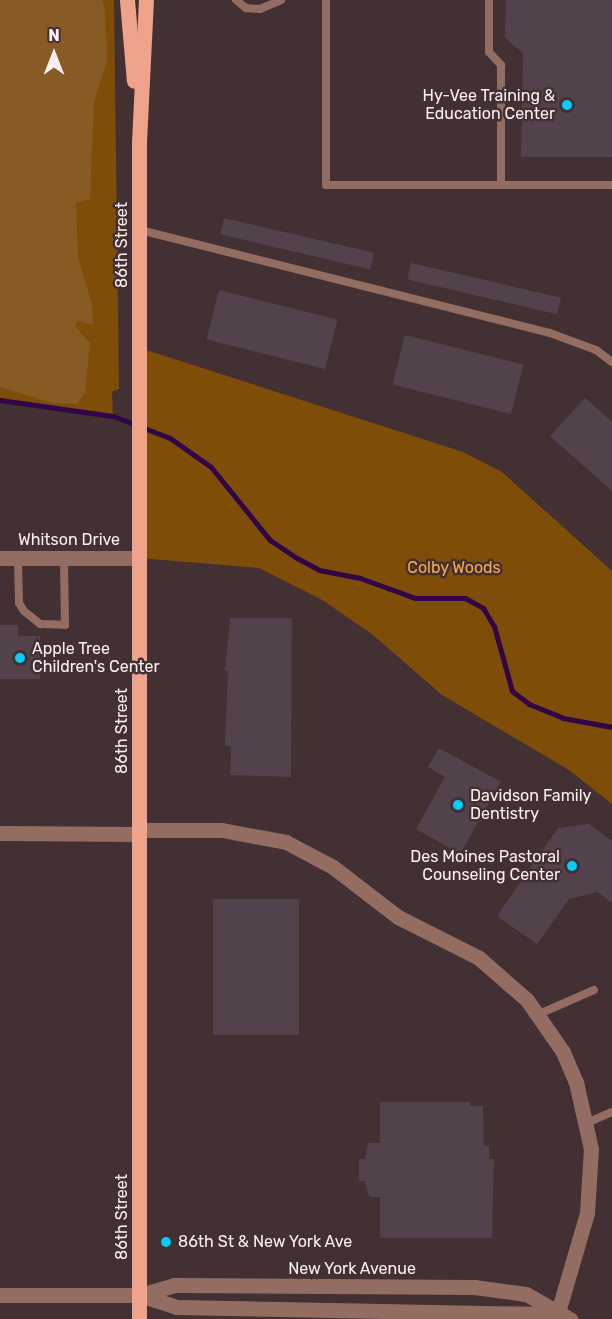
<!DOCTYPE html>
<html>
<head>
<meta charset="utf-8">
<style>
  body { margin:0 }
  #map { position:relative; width:612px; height:1319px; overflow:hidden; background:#423033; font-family:Rubik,sans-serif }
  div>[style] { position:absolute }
  .green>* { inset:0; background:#7e4d08 }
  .forest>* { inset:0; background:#885b25 }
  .stream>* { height:5px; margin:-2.5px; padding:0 2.5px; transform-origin:2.5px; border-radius:2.5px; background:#310547 }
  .building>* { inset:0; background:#52424c; transform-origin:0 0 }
  .service>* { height:8px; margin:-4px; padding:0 4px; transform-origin:4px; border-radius:4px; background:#936d62 }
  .minor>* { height:15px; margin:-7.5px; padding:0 7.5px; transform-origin:7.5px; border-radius:7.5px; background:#936d62 }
  .primary>* { height:15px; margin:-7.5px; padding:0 7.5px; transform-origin:7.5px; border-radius:7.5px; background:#efa38b }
  .dots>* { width:16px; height:16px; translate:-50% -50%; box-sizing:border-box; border:3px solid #423033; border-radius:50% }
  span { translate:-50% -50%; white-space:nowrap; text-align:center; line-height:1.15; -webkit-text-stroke:5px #423033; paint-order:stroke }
  .poi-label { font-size:16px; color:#fceff1 }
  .right { translate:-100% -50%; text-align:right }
  .left { translate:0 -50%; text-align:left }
  .street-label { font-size:16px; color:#fceff1 }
  .park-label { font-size:16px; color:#fbaa4b }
  .north { position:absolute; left:24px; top:24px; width:60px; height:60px; -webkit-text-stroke:4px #423033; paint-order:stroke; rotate:0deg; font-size:16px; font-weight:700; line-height:24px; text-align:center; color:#fceff1 }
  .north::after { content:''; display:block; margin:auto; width:21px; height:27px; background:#fceff1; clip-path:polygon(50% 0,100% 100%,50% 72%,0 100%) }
</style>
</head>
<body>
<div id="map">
  <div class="green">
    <i style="clip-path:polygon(0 0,114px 0,119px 389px,112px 392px,113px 416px,0 400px)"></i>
    <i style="clip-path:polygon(140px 348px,463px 452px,502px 472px,612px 571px,612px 804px,569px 770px,442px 695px,373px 635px,324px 601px,259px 568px,139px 558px)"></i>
  </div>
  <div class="forest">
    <i style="clip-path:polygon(0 0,102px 0,105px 11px,107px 61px,94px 102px,90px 199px,76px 203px,78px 258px,92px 304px,93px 325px,78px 321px,75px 326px,90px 343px,85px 393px,77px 404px,53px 403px,0 387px)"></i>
  </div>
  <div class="stream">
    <i style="left:0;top:400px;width:114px;rotate:8.1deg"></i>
    <i style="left:113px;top:416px;width:61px;rotate:21.1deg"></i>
    <i style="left:170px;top:438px;width:50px;rotate:35.3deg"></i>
    <i style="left:211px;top:467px;width:94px;rotate:51.1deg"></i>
    <i style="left:270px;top:540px;width:30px;rotate:34deg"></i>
    <i style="left:295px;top:557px;width:27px;rotate:28deg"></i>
    <i style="left:319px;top:570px;width:42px;rotate:11deg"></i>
    <i style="left:360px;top:578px;width:59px;rotate:20deg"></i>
    <i style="left:415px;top:598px;width:50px"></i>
    <i style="left:465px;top:598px;width:21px;rotate:29deg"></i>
    <i style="left:483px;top:608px;width:21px;rotate:59deg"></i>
    <i style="left:494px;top:626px;width:67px;rotate:74.5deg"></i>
    <i style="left:512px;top:691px;width:21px;rotate:37deg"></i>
    <i style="left:529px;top:704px;width:37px;rotate:22deg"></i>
    <i style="left:563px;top:718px;width:50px;rotate:10.4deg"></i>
  </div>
  <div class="building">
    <i style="clip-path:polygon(506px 0,612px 0,612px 157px,521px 157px,523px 53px,505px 38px)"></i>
    <i style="left:224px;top:218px;width:154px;height:17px;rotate:13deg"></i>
    <i style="left:411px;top:263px;width:154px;height:17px;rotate:13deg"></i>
    <i style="left:219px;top:290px;width:122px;height:51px;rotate:14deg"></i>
    <i style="left:405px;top:335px;width:122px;height:51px;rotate:14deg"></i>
    <i style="clip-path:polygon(585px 398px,612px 422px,612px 491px,550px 436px)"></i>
    <i style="clip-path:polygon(230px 618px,292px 618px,291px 777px,230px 775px,231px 746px,225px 746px,228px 671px,225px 671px)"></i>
    <i style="clip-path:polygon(0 625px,18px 625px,18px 636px,40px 636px,40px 679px,0 679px)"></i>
    <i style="clip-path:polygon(439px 748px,501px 782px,460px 854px,416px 829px,445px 777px,428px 767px)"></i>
    <i style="clip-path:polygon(589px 824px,612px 841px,612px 903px,597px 892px,569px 899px,537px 944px,497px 916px,558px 828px)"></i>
    <i style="left:213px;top:899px;width:86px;height:136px"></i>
    <i style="clip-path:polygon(380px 1102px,470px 1102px,470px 1106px,483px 1106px,484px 1146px,489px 1146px,489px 1159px,494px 1159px,492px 1238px,380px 1238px,380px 1197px,369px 1197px,365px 1181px,359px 1181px,359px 1159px,365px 1159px,368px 1143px,380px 1143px)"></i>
  </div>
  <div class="service">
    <i style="left:236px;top:0;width:13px;rotate:39deg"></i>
    <i style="left:246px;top:8px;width:14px;rotate:4deg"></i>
    <i style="left:260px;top:9px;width:23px;rotate:-23deg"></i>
    <i style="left:326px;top:0;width:185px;rotate:90deg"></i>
    <i style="left:326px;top:185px;width:286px"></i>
    <i style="left:489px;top:0;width:52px;rotate:90deg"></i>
    <i style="left:489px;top:52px;width:18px;rotate:47deg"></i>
    <i style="left:501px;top:65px;width:120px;rotate:90deg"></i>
    <i style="left:140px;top:230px;width:423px;rotate:14.1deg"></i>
    <i style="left:550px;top:333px;width:49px;rotate:20.3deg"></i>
    <i style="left:596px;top:350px;width:20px;rotate:37deg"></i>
    <i style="left:18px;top:558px;width:45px;rotate:88.7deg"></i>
    <i style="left:19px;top:603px;width:9px;rotate:58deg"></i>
    <i style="left:24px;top:611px;width:21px;rotate:39deg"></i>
    <i style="left:40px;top:624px;width:25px;rotate:2deg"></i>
    <i style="left:65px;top:625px;width:67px;rotate:-90.9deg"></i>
    <i style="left:539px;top:1014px;width:60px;rotate:-23.6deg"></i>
    <i style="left:587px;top:1123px;width:27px;rotate:-24deg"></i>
  </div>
  <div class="minor">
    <i style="left:0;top:558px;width:139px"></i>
    <i style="left:140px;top:830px;width:82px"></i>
    <i style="left:222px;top:830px;width:65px;rotate:10.6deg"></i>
    <i style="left:286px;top:842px;width:53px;rotate:28deg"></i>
    <i style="left:333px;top:867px;width:82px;rotate:37.6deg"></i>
    <i style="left:398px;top:917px;width:91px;rotate:26.8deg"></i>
    <i style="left:479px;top:958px;width:64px;rotate:41.2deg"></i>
    <i style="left:527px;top:1000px;width:63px;rotate:55.3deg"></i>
    <i style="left:563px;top:1052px;width:33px;rotate:67deg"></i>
    <i style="left:576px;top:1082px;width:69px;rotate:77.4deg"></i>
    <i style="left:591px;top:1149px;width:64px;rotate:93.6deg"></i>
    <i style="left:587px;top:1213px;width:110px;rotate:106.3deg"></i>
    <i style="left:0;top:833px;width:139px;rotate:0.4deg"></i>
    <i style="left:0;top:1295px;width:140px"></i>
    <i style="left:140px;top:1295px;width:36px;rotate:-16deg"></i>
    <i style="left:175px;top:1285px;width:299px;rotate:0.4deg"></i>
    <i style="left:474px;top:1287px;width:52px;rotate:7.7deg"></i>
    <i style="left:526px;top:1294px;width:51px;rotate:29.6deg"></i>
    <i style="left:140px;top:1295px;width:39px;rotate:18deg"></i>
    <i style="left:177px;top:1307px;width:381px;rotate:1.1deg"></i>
  </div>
  <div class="primary">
    <i style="left:127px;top:0;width:81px;rotate:85.1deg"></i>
    <i style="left:139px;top:1319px;width:1177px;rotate:-90deg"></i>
    <i style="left:139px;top:142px;width:142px;rotate:-87.2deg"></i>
  </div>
  <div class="dots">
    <i style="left:567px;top:105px;background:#07cbf9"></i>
    <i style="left:20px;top:658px;background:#07cbf9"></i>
    <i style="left:458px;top:805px;background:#07cbf9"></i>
    <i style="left:572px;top:866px;background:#07cbf9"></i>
    <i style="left:166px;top:1242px;background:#07cbf9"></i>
  </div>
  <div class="poi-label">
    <span class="right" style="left:555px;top:105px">Hy-Vee Training &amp;<br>Education Center</span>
    <span class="left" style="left:32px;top:658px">Apple Tree<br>Children's Center</span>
    <span class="left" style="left:470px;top:805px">Davidson Family<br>Dentistry</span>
    <span class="right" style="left:560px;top:866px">Des Moines Pastoral<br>Counseling Center</span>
    <span class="left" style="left:178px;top:1242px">86th St &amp; New York Ave</span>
  </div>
  <div class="street-label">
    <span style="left:122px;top:245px;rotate:-90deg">86th Street</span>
    <span style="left:69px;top:540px">Whitson Drive</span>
    <span style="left:122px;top:731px;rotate:-90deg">86th Street</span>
    <span style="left:122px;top:1217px;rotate:-90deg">86th Street</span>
    <span style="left:352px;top:1269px">New York Avenue</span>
  </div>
  <div class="park-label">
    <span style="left:454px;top:568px">Colby Woods</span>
  </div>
  <div class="north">N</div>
</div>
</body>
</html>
